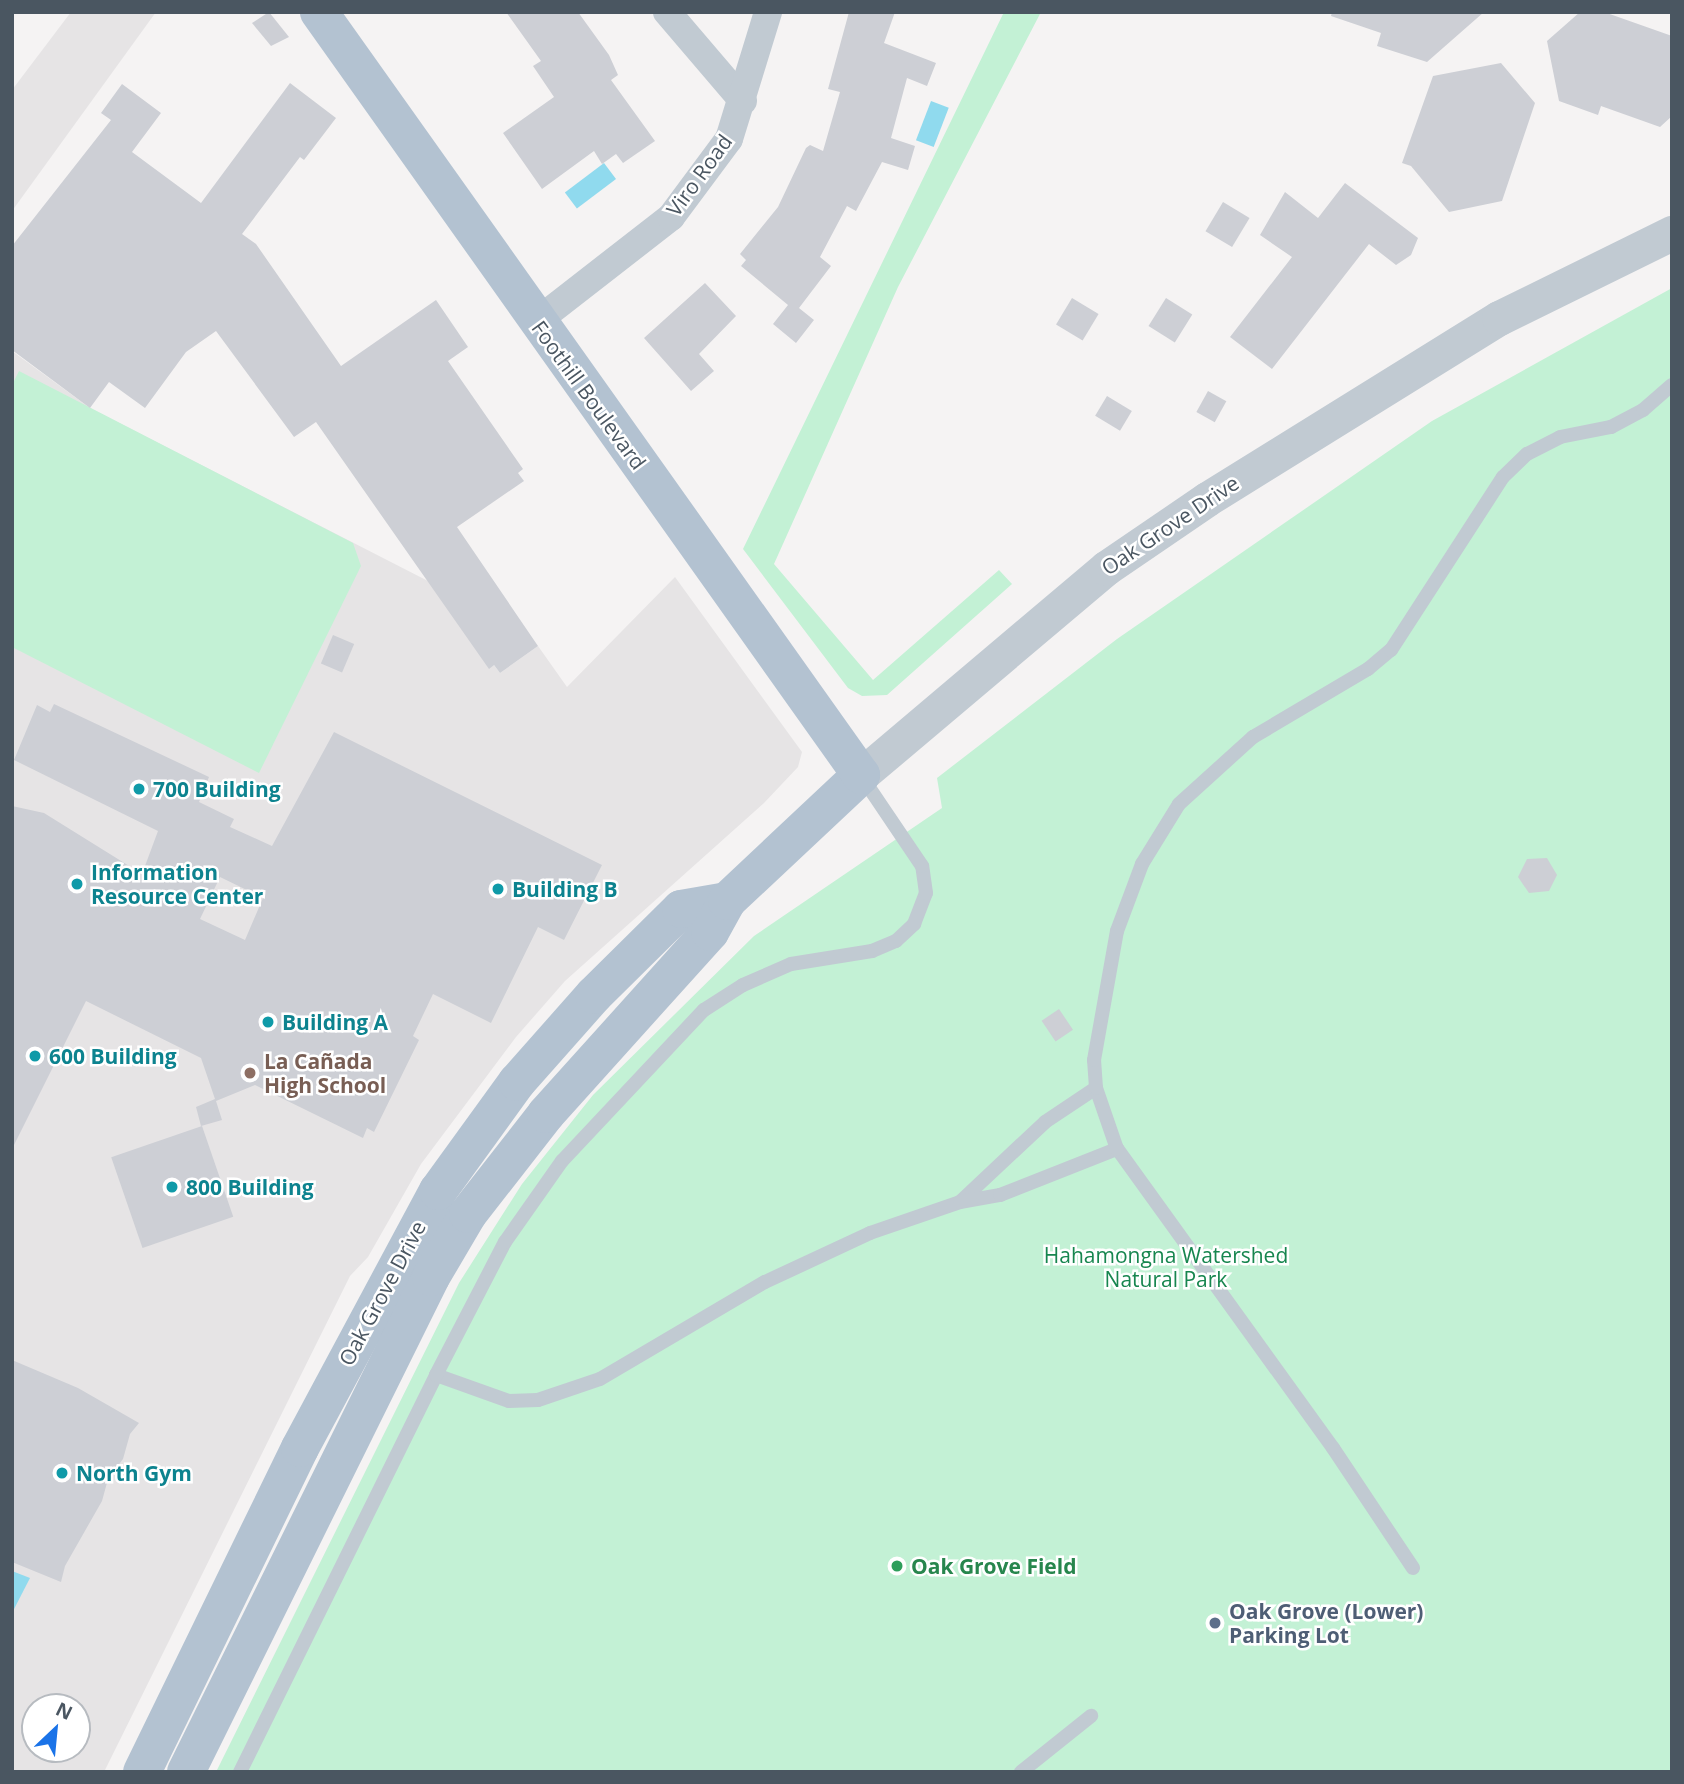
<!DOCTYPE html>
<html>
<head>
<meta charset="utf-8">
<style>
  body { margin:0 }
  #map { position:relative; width:1684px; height:1784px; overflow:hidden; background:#f5f3f3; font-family:"Open Sans",sans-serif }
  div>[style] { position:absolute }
  .education>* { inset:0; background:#e6e4e5 }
  .green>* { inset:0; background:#c3f1d5 }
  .water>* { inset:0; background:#90daee; transform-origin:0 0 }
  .building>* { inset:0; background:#cdcfd5; transform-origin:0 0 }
  .service>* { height:14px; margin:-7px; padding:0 7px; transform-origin:7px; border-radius:7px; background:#c1cad2 }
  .minor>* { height:28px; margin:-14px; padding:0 14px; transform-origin:14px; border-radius:14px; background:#c1cad2 }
  .tertiary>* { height:35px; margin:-17.5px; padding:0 17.5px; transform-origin:17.5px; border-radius:17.5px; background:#c1cad2 }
  .primary>* { height:38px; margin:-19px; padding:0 19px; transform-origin:19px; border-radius:19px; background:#b3c2d1 }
  .dots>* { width:19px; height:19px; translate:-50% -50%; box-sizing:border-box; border:4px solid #fff; border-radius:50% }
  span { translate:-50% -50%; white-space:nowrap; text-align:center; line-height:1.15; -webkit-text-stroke:5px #fff; paint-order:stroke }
  .street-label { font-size:21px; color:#4a5661 }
  .culture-label { font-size:21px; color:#0d838f; font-weight:700 }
  .left { translate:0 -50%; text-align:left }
  .education-label { font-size:21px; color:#785e54; font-weight:700 }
  .park-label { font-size:21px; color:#17864f }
  .leisure-label { font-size:21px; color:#27864d; font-weight:700 }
  .service-label { font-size:21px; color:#4e5e75; font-weight:700 }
  .frame { position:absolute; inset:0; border:14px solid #4a5661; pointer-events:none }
  .north { position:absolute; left:21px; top:1693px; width:70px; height:70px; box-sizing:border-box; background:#fff; border:2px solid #b7bbc0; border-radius:50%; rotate:26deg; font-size:19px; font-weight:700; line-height:28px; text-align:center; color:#4a5661 }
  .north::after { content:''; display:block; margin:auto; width:24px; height:32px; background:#1a73e8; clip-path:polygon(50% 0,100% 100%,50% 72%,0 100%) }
</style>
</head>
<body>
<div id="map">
  <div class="education">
    <i style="clip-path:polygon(71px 12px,156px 12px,12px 211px,12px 90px)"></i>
    <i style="clip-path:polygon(evenodd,12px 351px,90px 408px,428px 581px,500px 673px,538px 646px,567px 687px,675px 577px,802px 752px,798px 767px,764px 803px,565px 981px,516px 1037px,421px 1164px,368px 1257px,350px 1276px,104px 1772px,12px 1772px,12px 351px,35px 1707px,77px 1707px,77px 1749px,35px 1749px,35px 1707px)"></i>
  </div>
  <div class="green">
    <i style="clip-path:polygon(1004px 12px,1041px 12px,898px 287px,774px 564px,873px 680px,999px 570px,1012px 584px,887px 695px,862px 696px,848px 688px,743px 549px)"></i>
    <i style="clip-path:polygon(1672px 288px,1672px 1772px,216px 1772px,459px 1283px,522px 1184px,593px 1095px,754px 936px,942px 808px,937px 778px,1117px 639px,1432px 421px)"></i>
    <i style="clip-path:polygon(19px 371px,353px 543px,361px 566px,259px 773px,12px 647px,12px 385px)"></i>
  </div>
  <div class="water">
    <i style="left:931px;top:101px;width:19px;height:42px;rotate:21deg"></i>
    <i style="left:604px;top:163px;width:20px;height:49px;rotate:53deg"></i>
    <i style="clip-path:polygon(12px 1571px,30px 1578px,12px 1613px)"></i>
  </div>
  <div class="building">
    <i style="clip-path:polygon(269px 12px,289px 37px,271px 46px,252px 23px)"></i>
    <i style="clip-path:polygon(506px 12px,578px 12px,609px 55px,618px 75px,611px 80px,655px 141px,623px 163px,616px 154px,602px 164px,594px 151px,542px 189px,503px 133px,554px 97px,533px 66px,541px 61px)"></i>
    <i style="clip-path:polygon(849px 12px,895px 12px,884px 43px,936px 63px,927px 86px,907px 78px,891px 138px,915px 146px,908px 170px,882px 162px,856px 211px,847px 206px,820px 257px,831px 266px,799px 308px,814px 320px,796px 343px,773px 324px,788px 305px,741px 266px,746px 260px,740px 254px,778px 207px,806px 148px,810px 145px,823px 151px,840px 92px,828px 89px)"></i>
    <i style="clip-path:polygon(1332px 12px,1484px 12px,1427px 62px,1377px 46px,1381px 33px,1331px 16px)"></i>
    <i style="clip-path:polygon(1580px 12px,1604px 12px,1672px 36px,1672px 116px,1660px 127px,1601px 106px,1598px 115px,1559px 101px,1547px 41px)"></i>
    <i style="clip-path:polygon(1501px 63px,1535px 103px,1502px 201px,1449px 212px,1411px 166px,1402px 163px,1433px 76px)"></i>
    <i style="clip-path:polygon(290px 83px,336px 118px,304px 160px,300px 157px,242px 234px,256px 244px,341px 366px,436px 300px,468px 347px,448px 361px,523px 469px,518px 473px,524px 481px,457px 527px,538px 646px,500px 673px,494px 665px,489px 669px,316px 422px,294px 437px,216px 331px,186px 352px,145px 408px,109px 382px,90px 408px,12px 350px,12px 246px,111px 120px,101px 113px,122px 84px,161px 113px,132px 152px,201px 203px)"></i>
    <i style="clip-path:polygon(1345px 183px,1418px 238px,1411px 255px,1396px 265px,1369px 244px,1272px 369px,1230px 337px,1292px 257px,1260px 235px,1285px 192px,1318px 218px)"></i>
    <i style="left:1223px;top:202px;width:31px;height:34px;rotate:31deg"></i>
    <i style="clip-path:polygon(705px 283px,736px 316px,699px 354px,714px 371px,691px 391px,644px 338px)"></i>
    <i style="left:1072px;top:298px;width:31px;height:31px;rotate:31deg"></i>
    <i style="left:1166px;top:298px;width:31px;height:33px;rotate:32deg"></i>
    <i style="left:1208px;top:391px;width:21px;height:24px;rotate:29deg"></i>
    <i style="left:1107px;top:396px;width:29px;height:23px;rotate:31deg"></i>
    <i style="left:333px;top:635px;width:23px;height:31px;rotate:23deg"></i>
    <i style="clip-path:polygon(evenodd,54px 704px,209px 777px,199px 802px,234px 819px,230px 827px,272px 846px,334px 732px,602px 865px,564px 940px,538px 927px,491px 1023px,433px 994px,413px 1036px,419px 1040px,374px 1132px,367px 1128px,363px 1138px,255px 1085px,216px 1101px,222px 1120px,201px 1126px,196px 1107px,215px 1099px,201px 1058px,86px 1001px,12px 1149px,12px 806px,44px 813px,142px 874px,158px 831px,14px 760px,37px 705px,50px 712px,54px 704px,220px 877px,263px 898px,245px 940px,200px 919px,220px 877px)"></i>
    <i style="clip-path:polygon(1547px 858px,1557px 875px,1549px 891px,1529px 893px,1518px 877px,1527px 859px)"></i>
    <i style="left:1059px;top:1009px;width:25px;height:21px;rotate:56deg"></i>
    <i style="left:202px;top:1126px;width:96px;height:96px;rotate:71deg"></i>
    <i style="clip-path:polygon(12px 1360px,78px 1388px,139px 1423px,130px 1434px,123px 1459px,108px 1479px,102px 1501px,65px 1566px,61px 1582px,12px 1562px)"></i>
  </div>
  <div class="service">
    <i style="left:961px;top:1201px;width:115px;rotate:-43.2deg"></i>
    <i style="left:1045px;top:1122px;width:61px;rotate:-33.7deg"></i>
    <i style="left:436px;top:1375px;width:77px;rotate:19.6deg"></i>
    <i style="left:509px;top:1401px;width:29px;rotate:-2deg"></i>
    <i style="left:538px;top:1400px;width:65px;rotate:-18.7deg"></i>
    <i style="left:600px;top:1379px;width:191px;rotate:-30.5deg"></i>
    <i style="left:765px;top:1282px;width:116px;rotate:-25deg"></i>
    <i style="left:870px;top:1233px;width:95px;rotate:-19deg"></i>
    <i style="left:960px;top:1202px;width:41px;rotate:-9.9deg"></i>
    <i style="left:1000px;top:1195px;width:126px;rotate:-21.5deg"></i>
    <i style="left:1413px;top:1568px;width:144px;rotate:-123.7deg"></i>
    <i style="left:1333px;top:1448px;width:369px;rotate:-125.8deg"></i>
    <i style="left:1117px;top:1149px;width:65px;rotate:-109deg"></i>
    <i style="left:1096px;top:1088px;width:28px;rotate:-94deg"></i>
    <i style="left:1094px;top:1060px;width:131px;rotate:-79.9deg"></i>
    <i style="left:1117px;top:931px;width:72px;rotate:-69.5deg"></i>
    <i style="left:1142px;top:864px;width:70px;rotate:-58.3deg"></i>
    <i style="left:1179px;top:804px;width:100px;rotate:-42.2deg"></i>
    <i style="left:1253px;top:737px;width:134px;rotate:-30.6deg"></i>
    <i style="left:1368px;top:669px;width:30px;rotate:-40deg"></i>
    <i style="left:1391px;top:650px;width:206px;rotate:-57.1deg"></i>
    <i style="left:1503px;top:477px;width:33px;rotate:-44deg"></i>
    <i style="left:1527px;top:454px;width:37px;rotate:-27deg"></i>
    <i style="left:1560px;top:437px;width:52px;rotate:-11.1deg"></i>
    <i style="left:1611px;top:427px;width:36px;rotate:-28deg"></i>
    <i style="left:1643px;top:410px;width:38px;rotate:-41deg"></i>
    <i style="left:240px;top:1772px;width:443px;rotate:-63.7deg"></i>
    <i style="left:436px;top:1375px;width:150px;rotate:-62.6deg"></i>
    <i style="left:505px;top:1242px;width:99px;rotate:-54.9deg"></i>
    <i style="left:562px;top:1161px;width:207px;rotate:-46.8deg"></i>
    <i style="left:704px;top:1010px;width:46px;rotate:-32.7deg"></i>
    <i style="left:743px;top:985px;width:52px;rotate:-23.6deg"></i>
    <i style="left:791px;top:964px;width:82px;rotate:-9.1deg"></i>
    <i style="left:872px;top:951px;width:26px;rotate:-23deg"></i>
    <i style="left:896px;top:941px;width:25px;rotate:-43deg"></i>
    <i style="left:914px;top:924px;width:33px;rotate:-69deg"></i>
    <i style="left:926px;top:893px;width:27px;rotate:-98deg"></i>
    <i style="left:922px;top:866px;width:107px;rotate:-124deg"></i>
    <i style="left:1021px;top:1772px;width:90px;rotate:-38.7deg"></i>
  </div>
  <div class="minor">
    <i style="left:667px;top:12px;width:117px;rotate:49.5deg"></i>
    <i style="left:536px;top:322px;width:171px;rotate:-37.9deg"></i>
    <i style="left:671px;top:217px;width:97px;rotate:-53.4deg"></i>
    <i style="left:729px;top:139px;width:133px;rotate:-72.9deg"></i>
  </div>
  <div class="tertiary">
    <i style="left:861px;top:775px;width:321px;rotate:-40.2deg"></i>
    <i style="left:1106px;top:568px;width:122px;rotate:-34.3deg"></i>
    <i style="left:1207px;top:499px;width:344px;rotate:-31.8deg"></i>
    <i style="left:1499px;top:318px;width:193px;rotate:-26.2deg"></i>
  </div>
  <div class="primary">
    <i style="left:142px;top:1772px;width:360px;rotate:-64deg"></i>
    <i style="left:300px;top:1448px;width:292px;rotate:-61.8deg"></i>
    <i style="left:438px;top:1191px;width:135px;rotate:-54.1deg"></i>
    <i style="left:517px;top:1082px;width:116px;rotate:-48.5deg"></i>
    <i style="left:594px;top:995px;width:122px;rotate:-44.7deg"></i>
    <i style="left:681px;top:909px;width:47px;rotate:-9.9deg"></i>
    <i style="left:186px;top:1772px;width:552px;rotate:-63.67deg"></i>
    <i style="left:431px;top:1277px;width:73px;rotate:-59.6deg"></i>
    <i style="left:468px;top:1214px;width:127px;rotate:-52deg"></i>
    <i style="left:546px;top:1114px;width:245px;rotate:-48deg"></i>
    <i style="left:710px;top:932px;width:35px;rotate:-61deg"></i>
    <i style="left:727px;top:901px;width:184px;rotate:-43.2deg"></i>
    <i style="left:861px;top:775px;width:936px;rotate:-125.39deg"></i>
  </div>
  <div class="dots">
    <i style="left:139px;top:789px;background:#0f9aa8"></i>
    <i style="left:77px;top:884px;background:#0f9aa8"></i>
    <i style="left:498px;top:889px;background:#0f9aa8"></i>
    <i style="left:268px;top:1022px;background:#0f9aa8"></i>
    <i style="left:35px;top:1056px;background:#0f9aa8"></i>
    <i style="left:250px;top:1073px;background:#8d6e63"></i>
    <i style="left:172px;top:1187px;background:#0f9aa8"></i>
    <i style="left:62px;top:1473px;background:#0f9aa8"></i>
    <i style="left:897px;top:1566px;background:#2e9e5b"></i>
    <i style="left:1215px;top:1623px;background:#5c6f8a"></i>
  </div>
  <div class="street-label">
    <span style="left:699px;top:175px;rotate:-54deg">Viro Road</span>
    <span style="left:589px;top:395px;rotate:54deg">Foothill Boulevard</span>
    <span style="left:1170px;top:525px;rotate:-34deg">Oak Grove Drive</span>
    <span style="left:382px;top:1293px;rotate:-62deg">Oak Grove Drive</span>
  </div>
  <div class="culture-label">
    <span class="left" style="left:153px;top:789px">700 Building</span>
    <span class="left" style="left:91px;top:884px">Information<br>Resource Center</span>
    <span class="left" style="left:512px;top:889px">Building B</span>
    <span class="left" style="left:282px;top:1022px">Building A</span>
    <span class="left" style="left:49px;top:1056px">600 Building</span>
    <span class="left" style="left:186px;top:1187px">800 Building</span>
    <span class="left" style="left:76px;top:1473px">North Gym</span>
  </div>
  <div class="education-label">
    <span class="left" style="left:264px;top:1073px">La Cañada<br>High School</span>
  </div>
  <div class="park-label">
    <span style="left:1166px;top:1267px">Hahamongna Watershed<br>Natural Park</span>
  </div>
  <div class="leisure-label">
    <span class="left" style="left:911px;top:1566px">Oak Grove Field</span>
  </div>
  <div class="service-label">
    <span class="left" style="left:1229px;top:1623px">Oak Grove (Lower)<br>Parking Lot</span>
  </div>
  <div class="frame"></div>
  <div class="north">N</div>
</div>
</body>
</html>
